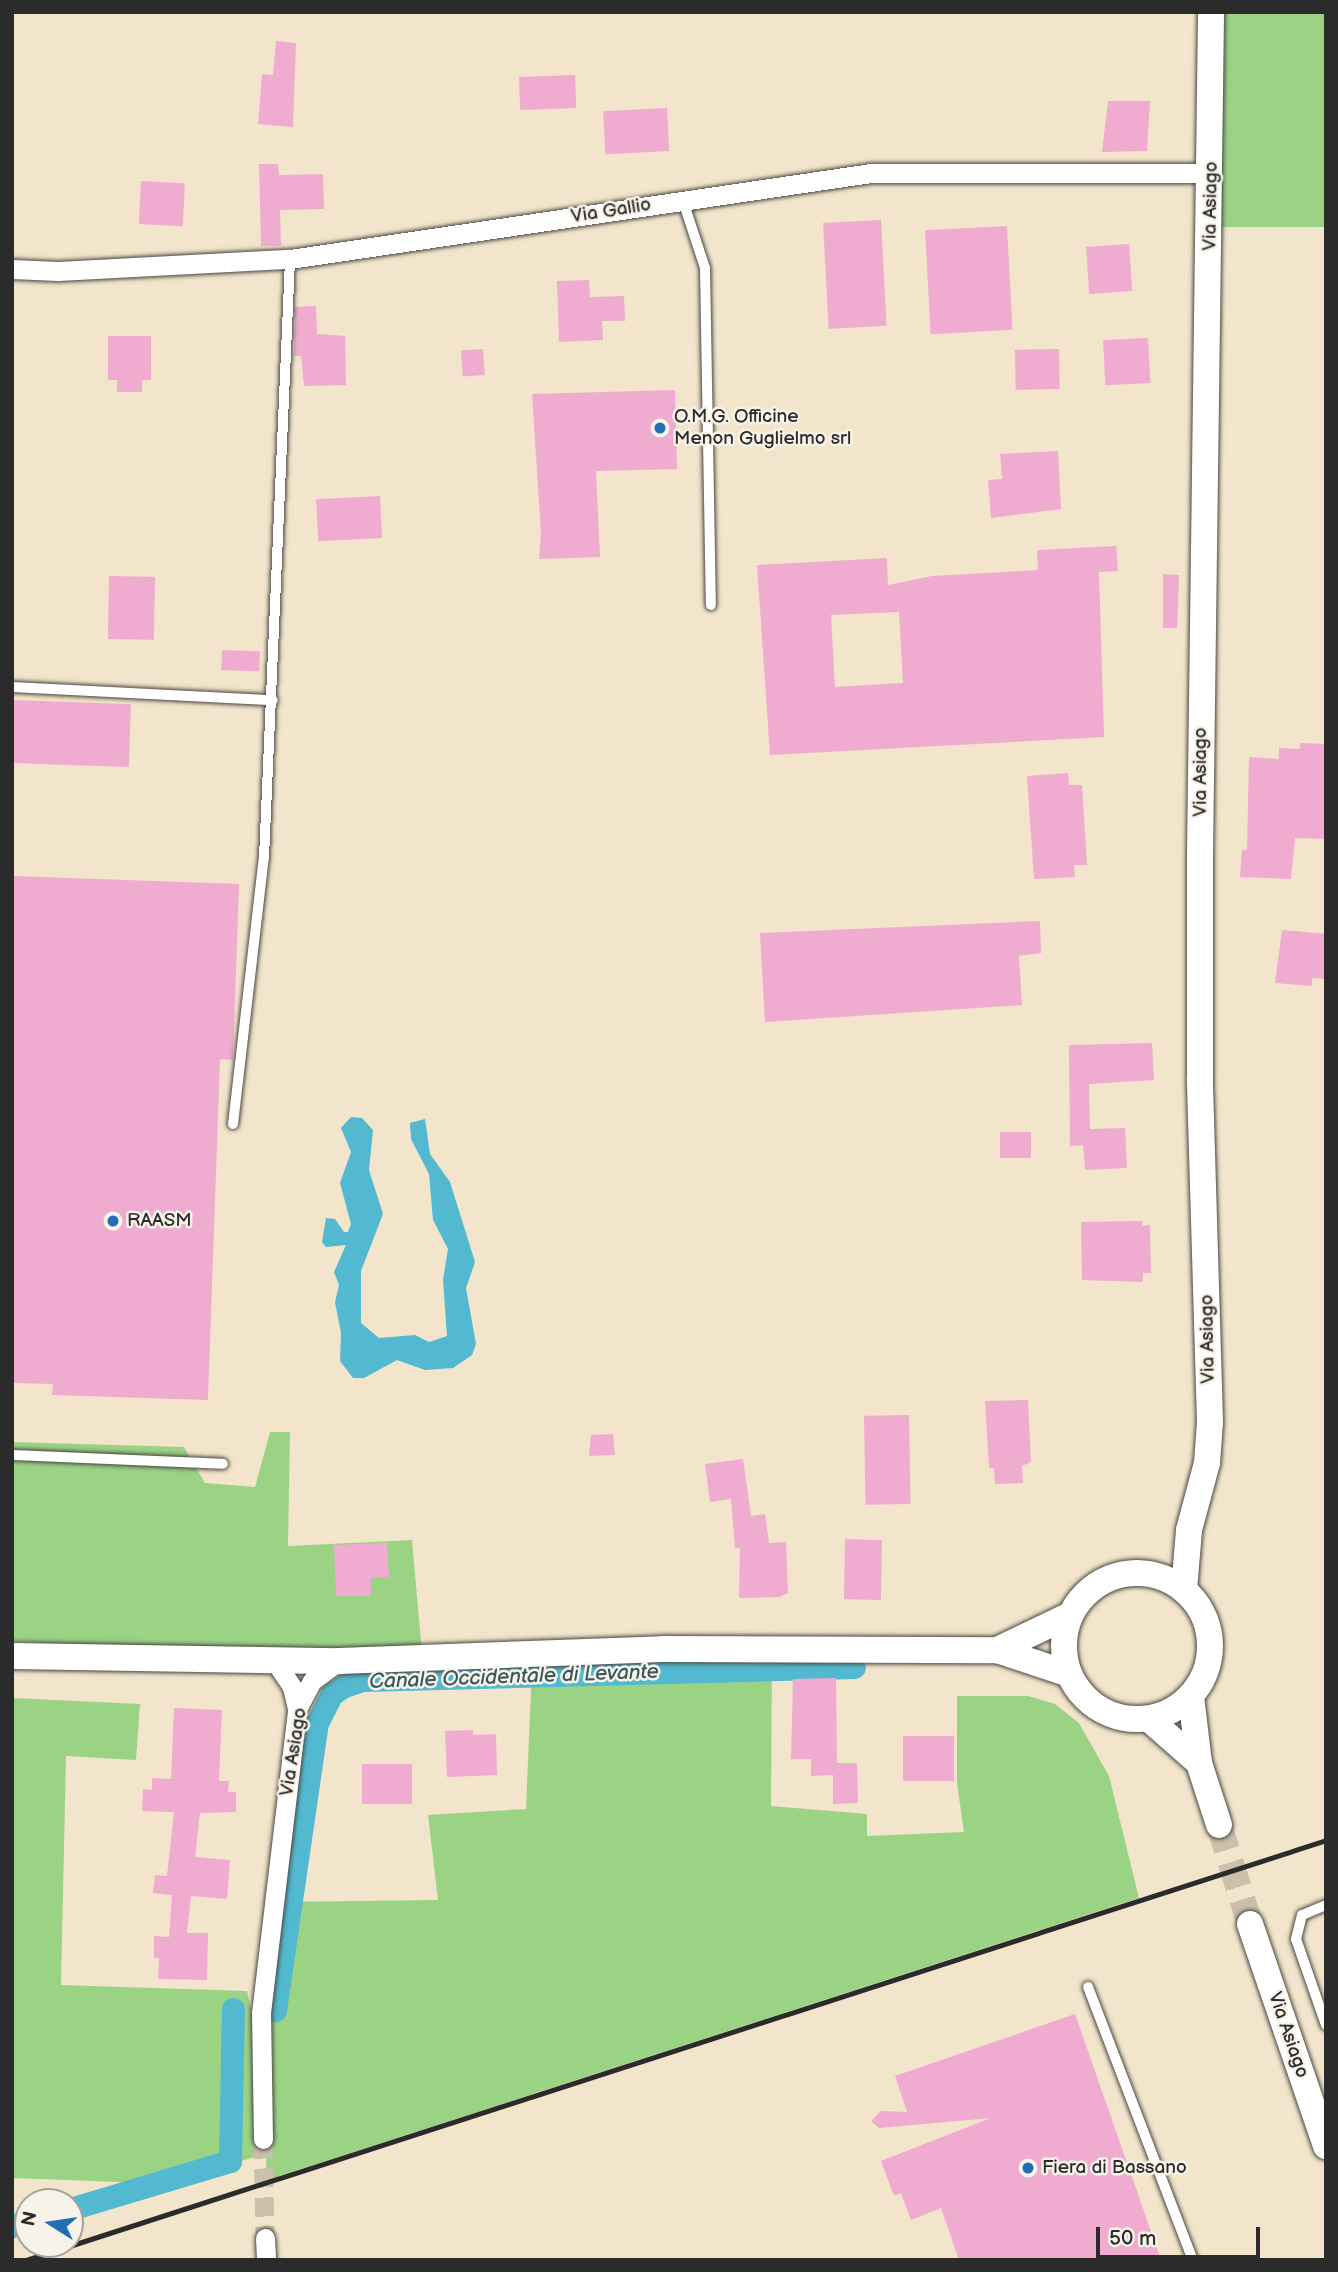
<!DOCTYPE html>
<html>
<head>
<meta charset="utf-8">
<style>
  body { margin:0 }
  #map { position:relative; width:1338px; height:2272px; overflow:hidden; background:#f2e5cb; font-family:"Balsamiq Sans",sans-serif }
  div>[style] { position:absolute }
  .green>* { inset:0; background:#9bd385; transform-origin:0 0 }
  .water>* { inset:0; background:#52b9d0 }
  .canal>* { height:23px; margin:-11.5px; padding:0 11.5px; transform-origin:11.5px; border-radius:11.5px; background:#52b9d0 }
  .building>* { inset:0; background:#efabd0; transform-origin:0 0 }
  .minor-tunnel>* { height:19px; margin-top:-9.5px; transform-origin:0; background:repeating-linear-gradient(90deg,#cac0ab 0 19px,transparent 0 29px) }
  .secondary-tunnel>* { height:26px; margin-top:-13px; transform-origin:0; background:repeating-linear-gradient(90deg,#cac0ab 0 26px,transparent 0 39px) }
  .roads { filter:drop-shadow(0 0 2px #494743) drop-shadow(0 0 2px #494743) }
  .service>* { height:10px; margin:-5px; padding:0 5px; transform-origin:5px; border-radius:5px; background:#fff }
  .minor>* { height:19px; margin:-9.5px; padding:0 9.5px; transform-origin:9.5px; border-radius:9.5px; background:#fff }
  .secondary>* { height:26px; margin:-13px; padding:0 13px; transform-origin:13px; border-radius:13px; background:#fff }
  .secondary>.ring { margin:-13px; padding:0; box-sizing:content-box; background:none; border:26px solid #fff; border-radius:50% }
  .rail>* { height:5px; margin:-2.5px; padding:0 2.5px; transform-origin:2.5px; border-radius:2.5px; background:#2b2b2b }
  .dots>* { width:19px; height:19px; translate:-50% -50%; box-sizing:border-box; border:4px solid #f7f3e8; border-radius:50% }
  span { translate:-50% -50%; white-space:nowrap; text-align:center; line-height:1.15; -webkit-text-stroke:5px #f7f3e8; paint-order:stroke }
  .street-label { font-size:19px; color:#2b2b2b }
  .poi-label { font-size:19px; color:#2b2b2b }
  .left { translate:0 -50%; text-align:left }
  .water-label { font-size:21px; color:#37565d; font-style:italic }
  .frame { position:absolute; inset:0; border:14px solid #2b2b2b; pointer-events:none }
  .north { position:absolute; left:14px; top:2188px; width:70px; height:70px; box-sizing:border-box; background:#f7f3e8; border:2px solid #a5a39c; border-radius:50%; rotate:282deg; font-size:19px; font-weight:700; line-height:28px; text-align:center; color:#2b2b2b }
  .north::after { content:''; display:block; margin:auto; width:24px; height:32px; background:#1f6fb2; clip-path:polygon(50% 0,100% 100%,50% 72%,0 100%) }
  .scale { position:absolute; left:1096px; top:2227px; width:164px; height:32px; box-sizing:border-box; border:4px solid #2b2b2b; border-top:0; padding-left:9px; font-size:21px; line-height:24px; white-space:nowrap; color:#2b2b2b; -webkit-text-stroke:5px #f7f3e8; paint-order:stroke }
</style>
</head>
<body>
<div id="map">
  <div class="green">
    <i style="left:1212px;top:12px;width:114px;height:215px"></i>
    <i style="clip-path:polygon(270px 1432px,290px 1432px,288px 1546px,412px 1540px,422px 1653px,151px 1649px,12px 1641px,12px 1442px,184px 1447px,205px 1483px,255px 1487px)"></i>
    <i style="clip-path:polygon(772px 1658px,771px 1806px,867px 1814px,867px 1836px,964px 1832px,957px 1783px,957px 1696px,1028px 1696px,1055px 1704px,1079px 1723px,1109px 1776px,1139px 1898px,267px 2180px,263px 2089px,277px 1902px,438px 1900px,428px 1815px,526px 1809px,532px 1666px)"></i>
    <i style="clip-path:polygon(12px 1698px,140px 1704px,136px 1760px,66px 1756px,61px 1985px,247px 1991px,253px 2018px,254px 2157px,171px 2184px,12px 2178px)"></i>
  </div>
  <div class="water">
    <i style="clip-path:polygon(351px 1117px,362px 1118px,373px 1130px,369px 1170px,383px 1214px,361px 1271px,361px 1323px,379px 1338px,415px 1335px,429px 1342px,447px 1336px,443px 1280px,448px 1249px,433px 1220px,429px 1174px,411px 1139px,410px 1123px,425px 1119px,430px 1154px,450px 1182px,475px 1262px,466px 1288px,476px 1344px,472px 1355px,453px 1368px,425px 1370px,397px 1360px,364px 1378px,353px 1378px,340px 1361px,341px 1333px,335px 1302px,339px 1285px,334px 1272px,346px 1245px,326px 1247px,322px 1242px,326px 1218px,335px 1219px,344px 1232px,348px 1232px,351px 1224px,340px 1183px,351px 1152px,341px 1128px)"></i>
  </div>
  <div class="canal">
    <i style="left:275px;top:2010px;width:290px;rotate:-81.7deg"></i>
    <i style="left:317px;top:1723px;width:33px;rotate:-63deg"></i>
    <i style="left:332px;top:1694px;width:14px;rotate:-34deg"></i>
    <i style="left:344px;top:1686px;width:19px;rotate:-18deg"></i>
    <i style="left:362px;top:1680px;width:492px;rotate:-1.5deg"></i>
    <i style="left:70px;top:2209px;width:167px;rotate:-16.7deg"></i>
    <i style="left:230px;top:2161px;width:152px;rotate:-88.9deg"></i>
    <i style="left:12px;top:2226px;width:17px;rotate:-17deg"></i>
  </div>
  <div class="building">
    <i style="clip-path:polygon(276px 41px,296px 43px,293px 127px,258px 124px,262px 74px,273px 75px)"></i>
    <i style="left:575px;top:75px;width:33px;height:56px;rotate:88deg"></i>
    <i style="clip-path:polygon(1108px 101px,1150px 101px,1147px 151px,1102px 152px)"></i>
    <i style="left:667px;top:108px;width:43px;height:64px;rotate:87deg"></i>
    <i style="clip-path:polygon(259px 164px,278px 164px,279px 175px,323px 174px,324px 209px,280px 210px,281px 246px,261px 246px)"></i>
    <i style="left:141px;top:181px;width:44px;height:43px;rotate:3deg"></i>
    <i style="left:881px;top:220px;width:106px;height:58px;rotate:87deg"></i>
    <i style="left:1007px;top:226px;width:104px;height:82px;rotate:87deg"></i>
    <i style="left:1129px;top:244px;width:47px;height:43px;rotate:86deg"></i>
    <i style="clip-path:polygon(589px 280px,590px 297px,624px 296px,625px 321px,602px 321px,603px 340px,559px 342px,557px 281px)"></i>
    <i style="clip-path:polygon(316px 306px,317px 334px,345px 336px,346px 385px,304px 386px,301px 356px,294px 356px,295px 307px)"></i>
    <i style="clip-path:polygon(108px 336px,151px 336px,151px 380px,142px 380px,142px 392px,117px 392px,117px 380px,108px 380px)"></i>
    <i style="left:1148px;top:338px;width:45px;height:45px;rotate:87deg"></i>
    <i style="left:483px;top:349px;width:26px;height:22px;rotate:86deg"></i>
    <i style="left:1059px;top:349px;width:40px;height:44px;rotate:89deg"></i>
    <i style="clip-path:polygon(675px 390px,677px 469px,596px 471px,600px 557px,539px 559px,541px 533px,532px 394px)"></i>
    <i style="clip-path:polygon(1058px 451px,1061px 509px,991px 518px,988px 480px,1002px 479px,1000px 454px)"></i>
    <i style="left:380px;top:496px;width:42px;height:64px;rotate:87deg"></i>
    <i style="clip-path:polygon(evenodd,1116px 546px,1118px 571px,1099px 572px,1104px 737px,770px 755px,757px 565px,887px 558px,888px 585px,932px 576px,1038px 570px,1037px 550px,1116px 546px,899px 612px,903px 683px,835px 687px,831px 615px,899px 612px)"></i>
    <i style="clip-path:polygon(1163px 574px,1179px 575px,1177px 628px,1163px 628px)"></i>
    <i style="left:109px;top:576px;width:46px;height:63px;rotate:1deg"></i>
    <i style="left:222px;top:650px;width:38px;height:20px;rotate:2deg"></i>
    <i style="left:12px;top:700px;width:119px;height:63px;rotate:2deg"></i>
    <i style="clip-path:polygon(1300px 743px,1326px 744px,1326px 839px,1295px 838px,1291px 879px,1240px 877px,1242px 850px,1247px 850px,1249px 757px,1279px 759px,1279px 748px,1300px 749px)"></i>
    <i style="clip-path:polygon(1068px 773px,1069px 785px,1082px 785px,1087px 865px,1074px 865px,1075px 877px,1034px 879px,1027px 776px)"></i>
    <i style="clip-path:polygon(12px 876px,239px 884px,233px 1060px,220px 1059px,208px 1400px,52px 1395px,53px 1384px,12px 1383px)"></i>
    <i style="clip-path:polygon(1040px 921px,1041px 953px,1019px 956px,1022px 1005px,765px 1022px,760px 933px)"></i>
    <i style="clip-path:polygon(1282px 930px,1326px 934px,1326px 979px,1312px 978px,1312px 986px,1275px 983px)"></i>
    <i style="clip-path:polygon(1152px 1043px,1154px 1080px,1089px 1084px,1090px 1129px,1125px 1128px,1127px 1168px,1085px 1170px,1083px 1145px,1070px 1146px,1069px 1045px)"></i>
    <i style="left:1000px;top:1132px;width:31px;height:26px"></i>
    <i style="clip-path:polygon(1142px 1221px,1142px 1226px,1150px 1225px,1151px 1273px,1143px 1273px,1143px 1282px,1082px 1280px,1081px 1222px)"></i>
    <i style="clip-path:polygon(1028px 1400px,1031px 1462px,1022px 1466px,1023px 1483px,995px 1484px,994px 1468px,989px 1468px,985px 1401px)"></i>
    <i style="left:909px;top:1415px;width:89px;height:45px;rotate:89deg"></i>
    <i style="clip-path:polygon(613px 1434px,615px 1455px,589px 1456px,591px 1435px)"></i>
    <i style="clip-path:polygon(743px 1459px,751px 1516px,765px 1514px,769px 1543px,786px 1542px,788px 1593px,779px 1597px,739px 1598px,740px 1548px,735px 1548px,731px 1499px,710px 1502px,705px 1464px)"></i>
    <i style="left:882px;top:1540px;width:60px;height:37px;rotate:91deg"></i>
    <i style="clip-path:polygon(387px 1543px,389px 1577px,371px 1577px,371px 1596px,336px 1596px,334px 1545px)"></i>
    <i style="clip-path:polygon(836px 1678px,837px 1763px,857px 1763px,858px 1803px,833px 1804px,833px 1775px,811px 1776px,811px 1759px,791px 1759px,793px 1679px)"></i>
    <i style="clip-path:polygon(174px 1708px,222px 1710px,219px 1781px,229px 1781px,228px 1792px,236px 1792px,236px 1812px,200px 1813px,195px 1857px,230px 1860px,227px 1899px,191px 1896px,187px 1933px,208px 1933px,207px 1980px,158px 1979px,159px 1958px,154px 1958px,154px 1936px,169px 1937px,172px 1895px,153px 1893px,155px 1875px,167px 1876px,174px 1812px,142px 1811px,143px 1789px,152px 1790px,152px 1778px,171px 1779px)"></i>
    <i style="clip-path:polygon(473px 1730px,473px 1735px,496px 1734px,497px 1775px,447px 1777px,445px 1731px)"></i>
    <i style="left:954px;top:1736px;width:45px;height:51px;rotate:90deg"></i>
    <i style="left:412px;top:1764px;width:40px;height:50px;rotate:90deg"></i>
    <i style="clip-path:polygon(1075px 2014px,1161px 2260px,959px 2260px,941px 2208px,911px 2220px,901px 2193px,894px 2196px,881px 2161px,991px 2118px,879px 2128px,871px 2121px,881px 2111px,907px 2112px,895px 2076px)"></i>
  </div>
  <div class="minor-tunnel">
    <i style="left:263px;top:2139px;width:99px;rotate:88.8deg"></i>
  </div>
  <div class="secondary-tunnel">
    <i style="left:1219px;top:1825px;width:104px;rotate:72.6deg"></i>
  </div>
  <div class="roads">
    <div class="service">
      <i style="left:683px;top:201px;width:71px;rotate:71.8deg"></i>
      <i style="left:705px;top:268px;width:337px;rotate:89deg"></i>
      <i style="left:12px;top:687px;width:261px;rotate:2.9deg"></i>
      <i style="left:233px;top:1124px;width:268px;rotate:-83.4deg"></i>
      <i style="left:264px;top:858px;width:600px;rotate:-87.51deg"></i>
      <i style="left:12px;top:1455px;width:211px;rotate:2.4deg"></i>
      <i style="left:1326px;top:1905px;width:26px;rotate:157deg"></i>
      <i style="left:1302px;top:1915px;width:25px;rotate:104deg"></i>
      <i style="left:1296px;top:1939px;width:91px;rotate:70.8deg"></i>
      <i style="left:1088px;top:1987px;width:292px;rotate:69deg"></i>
    </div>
    <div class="minor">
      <i style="left:12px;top:269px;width:46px;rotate:2.5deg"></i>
      <i style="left:58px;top:271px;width:232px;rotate:-3deg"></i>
      <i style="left:290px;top:259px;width:587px;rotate:-8.42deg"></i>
      <i style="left:871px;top:173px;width:340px"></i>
      <i style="left:274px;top:1660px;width:32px;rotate:56deg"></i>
      <i style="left:292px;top:1687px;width:23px;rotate:77deg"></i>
      <i style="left:263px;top:2139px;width:126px;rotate:-90.9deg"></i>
      <i style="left:261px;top:2013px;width:306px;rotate:-83.2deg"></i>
      <i style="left:297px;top:1709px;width:32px;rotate:-62deg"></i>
      <i style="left:312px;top:1681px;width:34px;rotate:-37deg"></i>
      <i style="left:265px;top:2238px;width:22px;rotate:87deg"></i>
    </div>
    <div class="secondary">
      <i class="ring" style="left:1064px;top:1573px;width:120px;height:120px"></i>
      <i style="left:1184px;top:1590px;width:60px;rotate:-85.2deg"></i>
      <i style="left:1189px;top:1530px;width:69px;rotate:-75deg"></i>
      <i style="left:1207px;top:1463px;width:41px;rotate:-85.8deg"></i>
      <i style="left:1210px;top:1422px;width:344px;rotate:-91.7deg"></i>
      <i style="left:1200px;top:1078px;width:223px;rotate:-90deg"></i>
      <i style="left:1200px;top:855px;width:843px;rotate:-89.25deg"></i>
      <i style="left:997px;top:1650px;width:81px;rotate:-25.6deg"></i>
      <i style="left:12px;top:1656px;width:327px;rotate:0.9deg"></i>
      <i style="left:339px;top:1661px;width:324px;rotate:-2.1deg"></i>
      <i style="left:663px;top:1649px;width:334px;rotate:0.2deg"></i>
      <i style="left:997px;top:1650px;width:76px;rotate:18.4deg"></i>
      <i style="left:1191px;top:1696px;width:67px;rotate:83.2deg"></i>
      <i style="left:1199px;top:1763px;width:65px;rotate:72.1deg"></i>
      <i style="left:1149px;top:1719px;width:67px;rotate:41.3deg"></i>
      <i style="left:1250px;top:1924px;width:235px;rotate:71.1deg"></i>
    </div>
  </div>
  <div class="rail">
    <i style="left:26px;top:2260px;width:1366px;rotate:-17.9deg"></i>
  </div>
  <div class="dots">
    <i style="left:660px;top:428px;background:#1f6fb2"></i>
    <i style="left:113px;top:1221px;background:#1f6fb2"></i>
    <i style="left:1028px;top:2168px;background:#1f6fb2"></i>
  </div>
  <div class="street-label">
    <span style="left:1211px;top:206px;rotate:-89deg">Via Asiago</span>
    <span style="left:611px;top:211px;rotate:-9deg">Via Gallio</span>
    <span style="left:1201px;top:772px;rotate:-90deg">Via Asiago</span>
    <span style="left:1208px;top:1339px;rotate:-91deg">Via Asiago</span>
    <span style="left:294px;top:1752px;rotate:-81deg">Via Asiago</span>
    <span style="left:1288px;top:2035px;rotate:71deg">Via Asiago</span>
  </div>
  <div class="poi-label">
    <span class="left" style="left:674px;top:428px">O.M.G. Officine<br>Menon Guglielmo srl</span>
    <span class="left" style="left:127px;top:1221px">RAASM</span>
    <span class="left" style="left:1042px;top:2168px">Fiera di Bassano</span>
  </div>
  <div class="water-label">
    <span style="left:514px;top:1677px;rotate:-2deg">Canale Occidentale di Levante</span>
  </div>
  <div class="frame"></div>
  <div class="north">N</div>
  <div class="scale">50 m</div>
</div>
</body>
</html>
